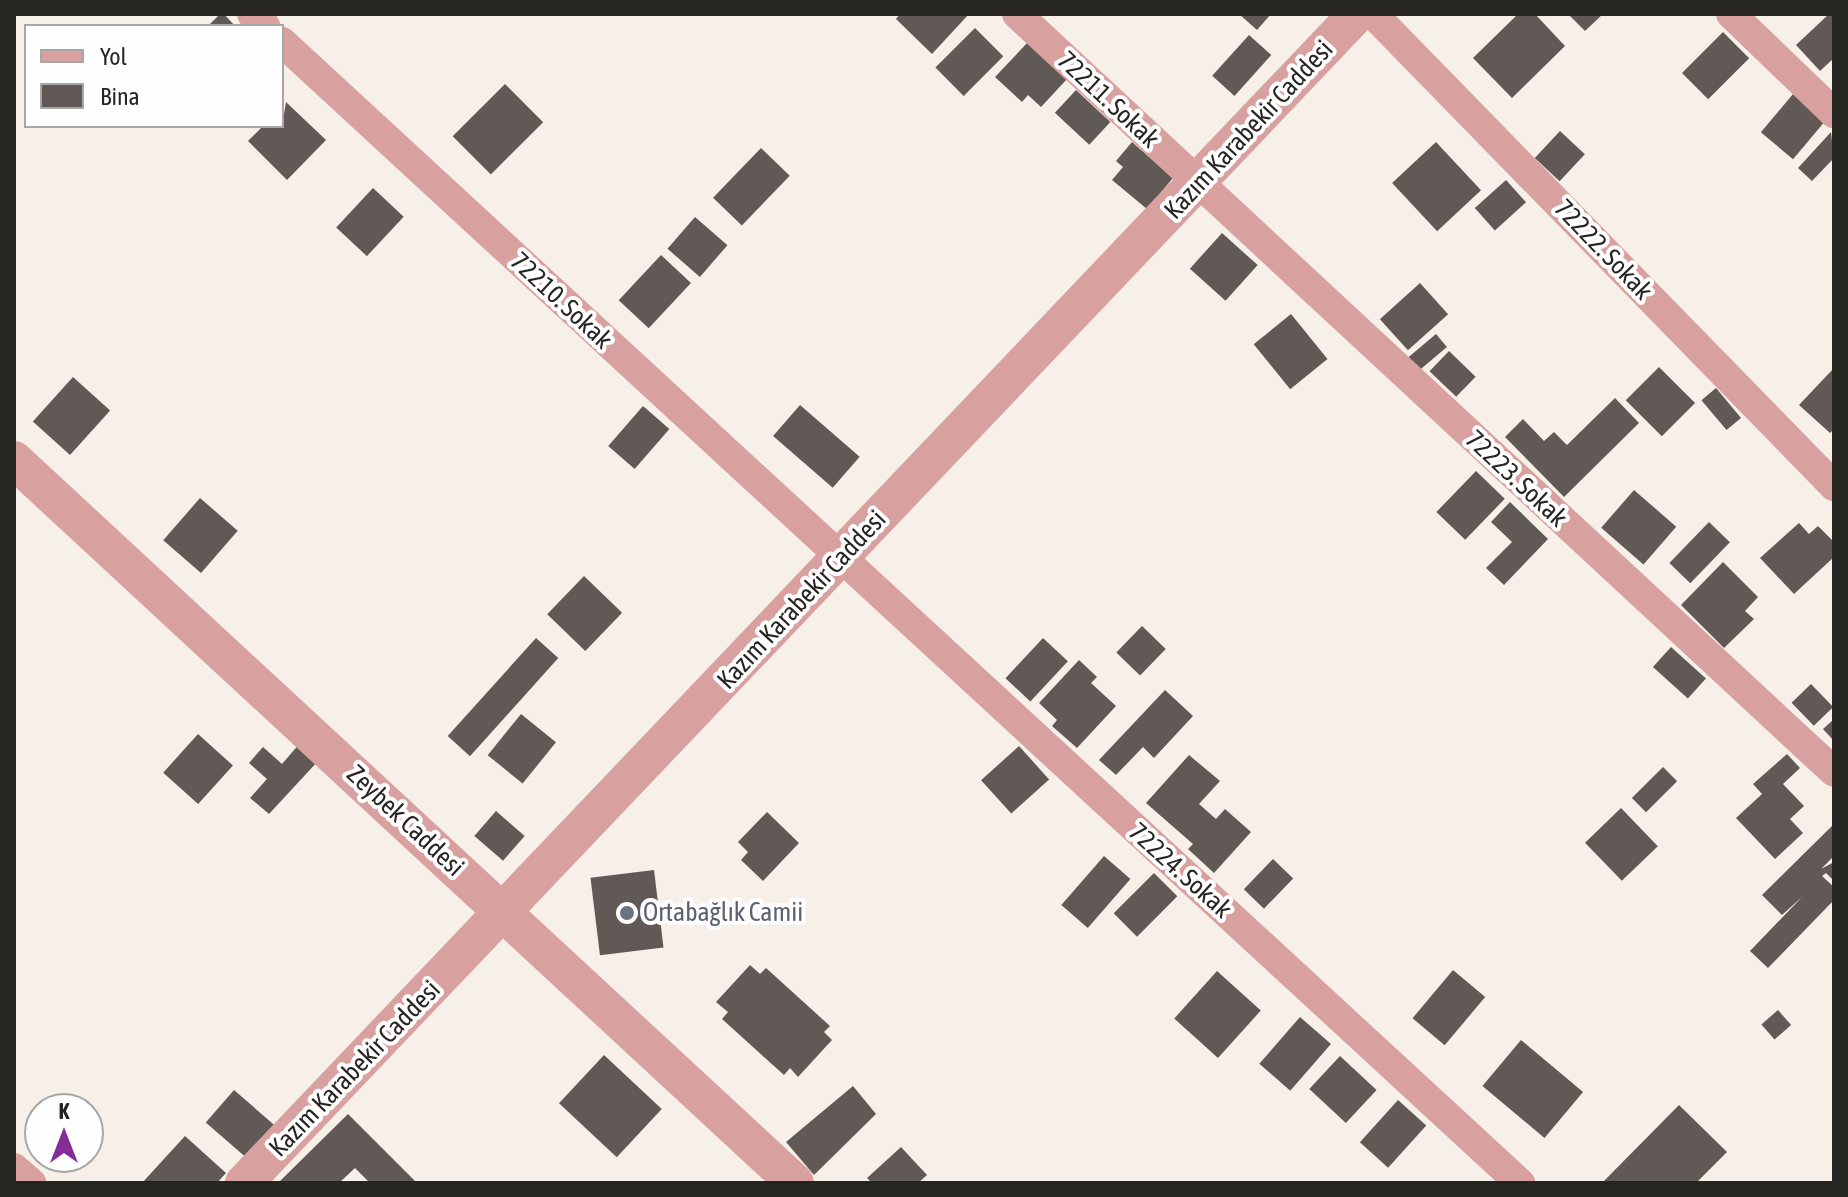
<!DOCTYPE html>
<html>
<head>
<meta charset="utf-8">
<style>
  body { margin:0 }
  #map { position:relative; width:1848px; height:1197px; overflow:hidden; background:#f7f0e9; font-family:"Asap Condensed",sans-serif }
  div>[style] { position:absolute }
  .building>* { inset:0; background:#615955; transform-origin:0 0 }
  .minor>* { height:30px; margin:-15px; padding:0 15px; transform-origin:15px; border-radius:15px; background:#d8a19f }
  .tertiary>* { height:38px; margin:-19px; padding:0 19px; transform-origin:19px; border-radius:19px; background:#d8a19f }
  .dots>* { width:22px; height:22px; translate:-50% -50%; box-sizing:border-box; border:4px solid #fefefe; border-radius:50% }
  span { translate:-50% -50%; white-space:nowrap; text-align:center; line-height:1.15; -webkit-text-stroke:8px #fefefe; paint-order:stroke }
  .street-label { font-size:26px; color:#272522 }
  .worship-label { font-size:26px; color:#5b616d }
  .left { translate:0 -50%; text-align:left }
  .frame { position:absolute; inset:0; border:16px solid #272522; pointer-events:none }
  .legend { position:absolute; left:24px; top:24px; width:260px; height:104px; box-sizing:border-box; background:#fefefe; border:2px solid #a8a7a6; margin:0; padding:10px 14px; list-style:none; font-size:24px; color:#272522 }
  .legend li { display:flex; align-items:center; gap:16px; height:40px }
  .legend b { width:40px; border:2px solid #a8a7a6 }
  .north { position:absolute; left:24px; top:1093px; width:80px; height:80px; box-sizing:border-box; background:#fefefe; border:2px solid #a8a7a6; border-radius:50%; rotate:0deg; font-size:22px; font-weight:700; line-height:32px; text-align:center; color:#272522 }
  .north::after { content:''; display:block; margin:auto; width:28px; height:36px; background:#842c98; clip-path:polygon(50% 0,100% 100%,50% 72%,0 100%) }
</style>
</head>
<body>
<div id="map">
  <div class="building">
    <i style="clip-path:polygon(220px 14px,224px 14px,235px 26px,208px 26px)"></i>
    <i style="clip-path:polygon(900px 14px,969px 14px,932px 54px,896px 19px)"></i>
    <i style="clip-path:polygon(1239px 14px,1271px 14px,1257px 30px)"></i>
    <i style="clip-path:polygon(1518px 14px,1535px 14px,1565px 46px,1512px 98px,1473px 58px)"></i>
    <i style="clip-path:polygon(1568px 14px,1603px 14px,1585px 31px)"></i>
    <i style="clip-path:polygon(1829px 14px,1834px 14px,1834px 58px,1820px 71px,1796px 45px)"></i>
    <i style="left:975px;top:28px;width:40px;height:56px;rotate:45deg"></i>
    <i style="left:1723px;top:32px;width:37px;height:58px;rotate:45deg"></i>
    <i style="left:1249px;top:35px;width:30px;height:55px;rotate:42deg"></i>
    <i style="clip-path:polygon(1029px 41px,1068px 78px,1041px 107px,1028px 95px,1022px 102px,995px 77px)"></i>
    <i style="left:505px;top:84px;width:54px;height:74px;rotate:45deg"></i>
    <i style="left:1076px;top:90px;width:47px;height:31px;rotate:43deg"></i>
    <i style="left:1793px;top:94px;width:42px;height:50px;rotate:40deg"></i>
    <i style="clip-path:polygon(286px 102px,326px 140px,287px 180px,248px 141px,263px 126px,282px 126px)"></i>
    <i style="left:1560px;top:131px;width:34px;height:37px;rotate:43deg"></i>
    <i style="clip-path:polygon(1831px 132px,1834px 158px,1812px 181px,1798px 168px)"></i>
    <i style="clip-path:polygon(1132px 142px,1173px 178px,1147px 209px,1112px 180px,1123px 167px,1116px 161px)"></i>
    <i style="left:1436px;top:142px;width:66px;height:60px;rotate:47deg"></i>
    <i style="left:761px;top:148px;width:40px;height:69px;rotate:44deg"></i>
    <i style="left:1506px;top:180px;width:30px;height:42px;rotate:48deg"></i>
    <i style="left:373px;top:188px;width:42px;height:54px;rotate:43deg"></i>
    <i style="left:695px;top:217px;width:43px;height:42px;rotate:41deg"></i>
    <i style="left:1222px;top:233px;width:48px;height:48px;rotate:42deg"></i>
    <i style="left:661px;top:255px;width:41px;height:62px;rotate:43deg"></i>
    <i style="left:1420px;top:283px;width:42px;height:54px;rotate:48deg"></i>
    <i style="left:1291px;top:314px;width:58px;height:48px;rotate:51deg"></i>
    <i style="left:1436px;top:334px;width:17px;height:36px;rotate:50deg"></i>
    <i style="left:1449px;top:351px;width:37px;height:28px;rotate:44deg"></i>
    <i style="left:1659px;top:367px;width:51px;height:47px;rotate:45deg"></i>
    <i style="clip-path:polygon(1834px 368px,1834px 429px,1830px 433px,1799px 405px)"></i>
    <i style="left:73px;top:377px;width:50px;height:60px;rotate:42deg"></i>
    <i style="left:1716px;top:388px;width:39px;height:19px;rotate:50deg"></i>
    <i style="clip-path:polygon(1615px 398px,1639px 423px,1564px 497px,1505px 437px,1523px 419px,1544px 441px,1554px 432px,1567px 445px)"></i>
    <i style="left:800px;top:405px;width:79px;height:41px;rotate:41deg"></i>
    <i style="left:643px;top:406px;width:35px;height:53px;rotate:41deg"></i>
    <i style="left:1476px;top:471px;width:40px;height:57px;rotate:44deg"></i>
    <i style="left:1634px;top:490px;width:56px;height:50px;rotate:41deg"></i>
    <i style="left:200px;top:498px;width:50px;height:56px;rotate:41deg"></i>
    <i style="clip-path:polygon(1510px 502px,1548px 539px,1504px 585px,1486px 568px,1512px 542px,1491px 522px)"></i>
    <i style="left:1709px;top:522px;width:29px;height:57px;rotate:44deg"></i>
    <i style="clip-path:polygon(1799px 523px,1809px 534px,1818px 526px,1834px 542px,1834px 557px,1794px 594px,1760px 558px)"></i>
    <i style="clip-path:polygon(1723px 562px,1758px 597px,1745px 611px,1754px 619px,1724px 648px,1681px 605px)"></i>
    <i style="left:584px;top:576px;width:53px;height:53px;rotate:44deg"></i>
    <i style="left:1142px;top:626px;width:33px;height:37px;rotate:44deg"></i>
    <i style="left:536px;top:638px;width:30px;height:132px;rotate:42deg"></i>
    <i style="left:1043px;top:638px;width:34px;height:55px;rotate:43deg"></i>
    <i style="left:1671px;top:647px;width:47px;height:27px;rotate:42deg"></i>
    <i style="clip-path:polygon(1079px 660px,1097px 677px,1091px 683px,1116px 706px,1077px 748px,1052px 726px,1057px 720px,1039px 703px)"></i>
    <i style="left:1811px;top:684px;width:32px;height:27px;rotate:46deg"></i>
    <i style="clip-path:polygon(1165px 690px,1193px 716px,1154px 758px,1143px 747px,1116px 775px,1099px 760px)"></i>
    <i style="left:521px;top:714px;width:45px;height:53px;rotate:39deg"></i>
    <i style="clip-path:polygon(1834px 719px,1834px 741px,1823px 729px)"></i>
    <i style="left:198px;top:734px;width:47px;height:52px;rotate:42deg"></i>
    <i style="clip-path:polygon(300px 743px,319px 760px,269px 814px,250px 798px,267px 779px,249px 763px,263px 747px,282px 764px)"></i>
    <i style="left:1019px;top:746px;width:45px;height:51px;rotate:48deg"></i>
    <i style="clip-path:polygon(1787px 754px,1800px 768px,1783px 784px,1804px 806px,1790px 819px,1803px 833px,1775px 859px,1736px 818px,1762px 794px,1753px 784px)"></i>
    <i style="clip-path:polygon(1189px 755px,1220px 781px,1199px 804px,1216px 819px,1225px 809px,1251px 832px,1214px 873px,1188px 849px,1193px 844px,1146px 803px)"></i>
    <i style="left:1663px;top:767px;width:20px;height:44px;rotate:45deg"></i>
    <i style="left:1621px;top:808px;width:53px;height:50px;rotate:46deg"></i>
    <i style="left:496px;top:811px;width:38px;height:33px;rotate:41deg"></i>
    <i style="clip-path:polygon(767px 812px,799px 843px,763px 881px,741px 860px,748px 852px,738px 842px)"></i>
    <i style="clip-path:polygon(1834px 824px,1834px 856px,1821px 869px,1834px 862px,1834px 881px,1826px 873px,1822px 876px,1834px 887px,1834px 900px,1768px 968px,1750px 951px,1802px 897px,1782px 915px,1762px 895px)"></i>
    <i style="left:1104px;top:856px;width:35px;height:65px;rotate:41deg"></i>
    <i style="left:1273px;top:859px;width:28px;height:42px;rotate:44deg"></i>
    <i style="left:654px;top:870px;width:78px;height:64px;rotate:83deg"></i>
    <i style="left:1154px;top:873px;width:33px;height:57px;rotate:45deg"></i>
    <i style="clip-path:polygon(750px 965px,760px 974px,766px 968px,830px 1026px,824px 1032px,832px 1040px,798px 1077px,790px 1068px,784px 1075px,722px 1019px,728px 1012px,716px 1002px)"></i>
    <i style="left:1453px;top:970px;width:42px;height:63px;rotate:40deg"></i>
    <i style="left:1217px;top:971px;width:59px;height:64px;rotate:42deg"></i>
    <i style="left:1778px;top:1010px;width:20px;height:22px;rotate:49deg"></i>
    <i style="left:1300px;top:1017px;width:41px;height:62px;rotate:41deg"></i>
    <i style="left:1521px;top:1040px;width:81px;height:60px;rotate:40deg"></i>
    <i style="left:604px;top:1055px;width:79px;height:66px;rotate:43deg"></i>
    <i style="left:1340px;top:1056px;width:50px;height:45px;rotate:43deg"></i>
    <i style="clip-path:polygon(853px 1086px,876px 1114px,814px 1175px,786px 1142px)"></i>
    <i style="left:234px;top:1090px;width:53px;height:43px;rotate:41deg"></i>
    <i style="left:1398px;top:1100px;width:38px;height:57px;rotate:42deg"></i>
    <i style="clip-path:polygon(1679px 1105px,1727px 1152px,1696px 1183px,1602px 1183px)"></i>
    <i style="clip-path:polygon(348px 1114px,417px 1183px,370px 1183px,355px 1168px,339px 1183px,278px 1183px)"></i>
    <i style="clip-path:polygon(185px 1136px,226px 1173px,217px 1183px,142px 1183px)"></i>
    <i style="clip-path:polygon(901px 1147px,927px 1175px,918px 1183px,872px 1183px,867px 1178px)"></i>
  </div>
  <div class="minor">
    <i style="left:252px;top:14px;width:18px;rotate:43deg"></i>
    <i style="left:1017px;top:14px;width:1114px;rotate:42.85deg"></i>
    <i style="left:1373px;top:14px;width:660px;rotate:45.68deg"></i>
    <i style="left:1731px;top:14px;width:143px;rotate:43.9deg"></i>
    <i style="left:282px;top:42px;width:1684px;rotate:42.67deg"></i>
    <i style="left:14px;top:1168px;width:23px;rotate:41deg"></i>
  </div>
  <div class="tertiary">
    <i style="left:14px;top:460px;width:1064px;rotate:42.79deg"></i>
    <i style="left:244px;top:1183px;width:1614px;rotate:-46.41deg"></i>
  </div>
  <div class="dots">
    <i style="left:627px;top:913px;background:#6b7280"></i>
  </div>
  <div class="street-label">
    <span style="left:1108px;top:100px;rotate:43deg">72211. Sokak</span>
    <span style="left:1249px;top:130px;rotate:-47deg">Kazım Karabekir Caddesi</span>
    <span style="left:1603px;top:250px;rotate:46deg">72222. Sokak</span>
    <span style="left:561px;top:301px;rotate:43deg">72210. Sokak</span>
    <span style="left:1516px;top:479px;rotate:43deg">72223. Sokak</span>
    <span style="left:802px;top:600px;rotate:-47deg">Kazım Karabekir Caddesi</span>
    <span style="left:405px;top:821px;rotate:43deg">Zeybek Caddesi</span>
    <span style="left:1180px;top:871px;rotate:42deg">72224. Sokak</span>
    <span style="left:355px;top:1069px;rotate:-46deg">Kazım Karabekir Caddesi</span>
  </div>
  <div class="worship-label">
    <span class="left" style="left:643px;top:913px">Ortabağlık Camii</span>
  </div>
  <div class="frame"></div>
  <ul class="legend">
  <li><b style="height:10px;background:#d8a19f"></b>Yol</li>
  <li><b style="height:22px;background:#615955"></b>Bina</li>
  </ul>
  <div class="north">K</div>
</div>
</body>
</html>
